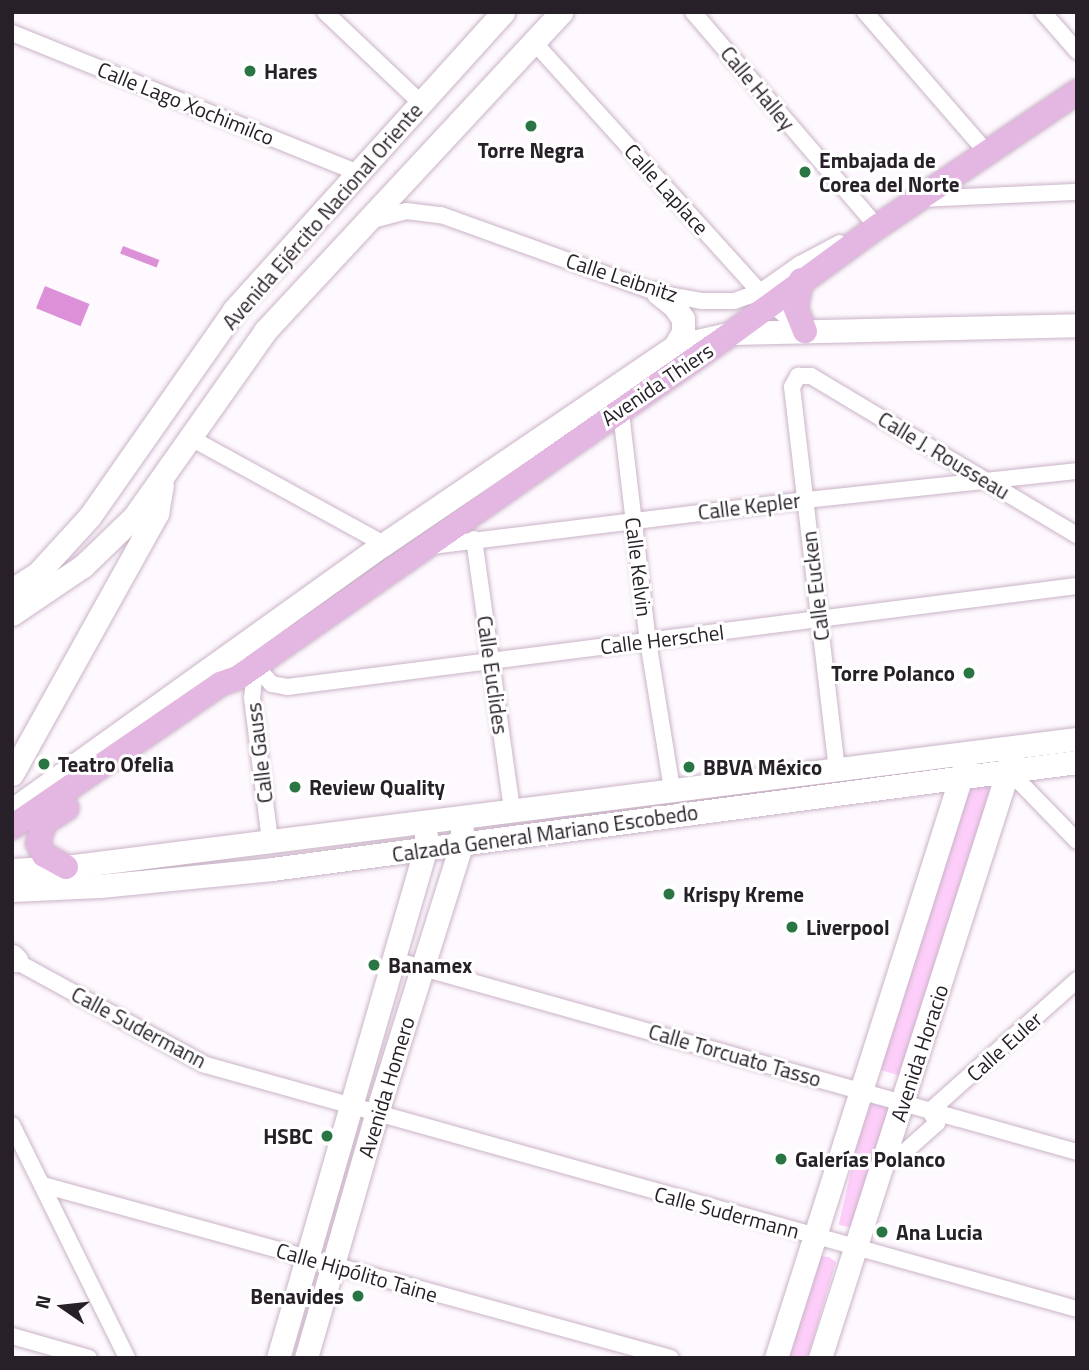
<!DOCTYPE html>
<html>
<head>
<meta charset="utf-8">
<style>
  body { margin:0 }
  #map { position:relative; width:1089px; height:1370px; overflow:hidden; background:#fef9fe; font-family:"Titillium Web",sans-serif }
  div>[style] { position:absolute }
  .green>* { inset:0; background:#fccef9; transform-origin:0 0 }
  .water>* { inset:0; background:#db90d8; transform-origin:0 0 }
  .roads { filter:drop-shadow(0 0 2px #cab3c8) drop-shadow(0 0 2px #cab3c8) }
  .street>* { height:16px; margin:-8px; padding:0 8px; transform-origin:8px; border-radius:8px; background:#fff }
  .secondary>* { height:23px; margin:-11.5px; padding:0 11.5px; transform-origin:11.5px; border-radius:11.5px; background:#fff }
  .primary>* { height:24px; margin:-12px; padding:0 12px; transform-origin:12px; border-radius:12px; background:#e3b7e1 }
  .dots>* { width:19px; height:19px; translate:-50% -50%; box-sizing:border-box; border:4px solid #fff; border-radius:50% }
  span { translate:-50% -50%; white-space:nowrap; text-align:center; line-height:1.15; -webkit-text-stroke:6px #fff; paint-order:stroke }
  .poi-label { font-size:21px; color:#282028; font-weight:700 }
  .left { translate:0 -50%; text-align:left }
  .right { translate:-100% -50%; text-align:right }
  .street-label { font-size:21px; color:#282028 }
  .frame { position:absolute; inset:0; border:14px solid #282028; pointer-events:none }
  .north { position:absolute; left:28px; top:1272px; width:70px; height:70px; -webkit-text-stroke:5px #fff; paint-order:stroke; rotate:284deg; font-size:19px; font-weight:700; line-height:28px; text-align:center; color:#282028 }
  .north::after { content:''; display:block; margin:auto; width:24px; height:32px; background:#282028; clip-path:polygon(50% 0,100% 100%,50% 72%,0 100%) }
</style>
</head>
<body>
<div id="map">
  <div class="green">
    <i style="left:992px;top:786px;width:304px;height:25px;rotate:107deg"></i>
    <i style="left:867px;top:1102px;width:26px;height:126px;rotate:13deg"></i>
    <i style="clip-path:polygon(819px 1256px,829px 1257px,836px 1262px,808px 1357px,786px 1358px)"></i>
  </div>
  <div class="water">
    <i style="left:123px;top:246px;width:39px;height:8px;rotate:21deg"></i>
    <i style="left:45px;top:286px;width:48px;height:24px;rotate:22deg"></i>
  </div>
  <div class="roads">
    <div class="street">
      <i style="left:325px;top:12px;width:132px;rotate:43.5deg"></i>
      <i style="left:693px;top:12px;width:283px;rotate:49.4deg"></i>
      <i style="left:865px;top:12px;width:186px;rotate:49.1deg"></i>
      <i style="left:1043px;top:12px;width:52px;rotate:48.9deg"></i>
      <i style="left:12px;top:33px;width:374px;rotate:22deg"></i>
      <i style="left:533px;top:41px;width:353px;rotate:47.9deg"></i>
      <i style="left:770px;top:303px;width:43px;rotate:39.3deg"></i>
      <i style="left:922px;top:199px;width:155px;rotate:-2.6deg"></i>
      <i style="left:369px;top:221px;width:38px;rotate:-15deg"></i>
      <i style="left:406px;top:211px;width:35px;rotate:7deg"></i>
      <i style="left:441px;top:215px;width:231px;rotate:19.8deg"></i>
      <i style="left:658px;top:293px;width:45px;rotate:10.3deg"></i>
      <i style="left:702px;top:301px;width:32px"></i>
      <i style="left:734px;top:301px;width:28px;rotate:-19deg"></i>
      <i style="left:760px;top:292px;width:49px;rotate:-35deg"></i>
      <i style="left:800px;top:264px;width:45px;rotate:-27.7deg"></i>
      <i style="left:620px;top:404px;width:239px;rotate:83.3deg"></i>
      <i style="left:648px;top:641px;width:151px;rotate:80.8deg"></i>
      <i style="left:191px;top:438px;width:220px;rotate:28.8deg"></i>
      <i style="left:474px;top:539px;width:275px;rotate:82deg"></i>
      <i style="left:431px;top:546px;width:378px;rotate:-7deg"></i>
      <i style="left:806px;top:500px;width:273px;rotate:-6.1deg"></i>
      <i style="left:255px;top:666px;width:25px;rotate:47deg"></i>
      <i style="left:272px;top:684px;width:15px;rotate:11deg"></i>
      <i style="left:287px;top:687px;width:796px;rotate:-7.29deg"></i>
      <i style="left:255px;top:666px;width:32px;rotate:95deg"></i>
      <i style="left:252px;top:698px;width:143px;rotate:82.8deg"></i>
      <i style="left:837px;top:770px;width:386px;rotate:-96.7deg"></i>
      <i style="left:792px;top:387px;width:13px;rotate:-61deg"></i>
      <i style="left:798px;top:376px;width:13px"></i>
      <i style="left:811px;top:376px;width:310px;rotate:30.9deg"></i>
      <i style="left:1010px;top:772px;width:96px;rotate:45.8deg"></i>
      <i style="left:12px;top:959px;width:221px;rotate:28.7deg"></i>
      <i style="left:206px;top:1065px;width:905px;rotate:15.65deg"></i>
      <i style="left:394px;top:960px;width:709px;rotate:15.7deg"></i>
      <i style="left:12px;top:1125px;width:260px;rotate:63.7deg"></i>
      <i style="left:900px;top:1156px;width:50px;rotate:-41.7deg"></i>
      <i style="left:937px;top:1123px;width:14px;rotate:-120deg"></i>
      <i style="left:930px;top:1111px;width:197px;rotate:-41.7deg"></i>
      <i style="left:43px;top:1185px;width:651px;rotate:15.4deg"></i>
      <i style="left:12px;top:1336px;width:80px;rotate:15.9deg"></i>
    </div>
    <div class="secondary">
      <i style="left:658px;top:293px;width:22px;rotate:39deg"></i>
      <i style="left:675px;top:307px;width:14px;rotate:56deg"></i>
      <i style="left:683px;top:319px;width:13px;rotate:90deg"></i>
      <i style="left:683px;top:332px;width:16px;rotate:120deg"></i>
      <i style="left:12px;top:590px;width:31px;rotate:-33deg"></i>
      <i style="left:38px;top:573px;width:77px;rotate:-47.6deg"></i>
      <i style="left:90px;top:516px;width:251px;rotate:-55deg"></i>
      <i style="left:234px;top:310px;width:401px;rotate:-47.9deg"></i>
      <i style="left:12px;top:614px;width:86px;rotate:-34.1deg"></i>
      <i style="left:83px;top:566px;width:71px;rotate:-43.9deg"></i>
      <i style="left:134px;top:517px;width:228px;rotate:-54.8deg"></i>
      <i style="left:265px;top:331px;width:435px;rotate:-47.1deg"></i>
      <i style="left:12px;top:774px;width:299px;rotate:-60.9deg"></i>
      <i style="left:157px;top:513px;width:28px;rotate:-80deg"></i>
      <i style="left:12px;top:810px;width:457px;rotate:-35.6deg"></i>
      <i style="left:384px;top:544px;width:352px;rotate:-34.2deg"></i>
      <i style="left:675px;top:346px;width:58px;rotate:-12.8deg"></i>
      <i style="left:732px;top:333px;width:345px;rotate:-1.3deg"></i>
      <i style="left:12px;top:870px;width:54px;rotate:-3.2deg"></i>
      <i style="left:66px;top:867px;width:1019px;rotate:-7.22deg"></i>
      <i style="left:12px;top:890px;width:88px;rotate:-2.6deg"></i>
      <i style="left:100px;top:886px;width:173px;rotate:-5.6deg"></i>
      <i style="left:272px;top:869px;width:812px;rotate:-7.57deg"></i>
      <i style="left:12px;top:956px;width:6px;rotate:45deg"></i>
      <i style="left:278px;top:1358px;width:532px;rotate:-73.85deg"></i>
      <i style="left:426px;top:847px;width:11px;rotate:-90deg"></i>
      <i style="left:306px;top:1358px;width:253px;rotate:-73.9deg"></i>
      <i style="left:376px;top:1115px;width:286px;rotate:-72.5deg"></i>
      <i style="left:462px;top:842px;width:11px;rotate:-90deg"></i>
      <i style="left:776px;top:1358px;width:623px;rotate:-72.35deg"></i>
      <i style="left:820px;top:1358px;width:627px;rotate:-72.26deg"></i>
    </div>
    <div class="primary">
      <i style="left:801px;top:280px;width:29px;rotate:100deg"></i>
      <i style="left:796px;top:309px;width:24px;rotate:68deg"></i>
      <i style="left:12px;top:827px;width:252px;rotate:-34.5deg"></i>
      <i style="left:220px;top:684px;width:20px;rotate:-20deg"></i>
      <i style="left:239px;top:677px;width:601px;rotate:-34.91deg"></i>
      <i style="left:732px;top:333px;width:180px;rotate:-36.2deg"></i>
      <i style="left:877px;top:227px;width:241px;rotate:-34deg"></i>
      <i style="left:66px;top:867px;width:25px;rotate:-151deg"></i>
      <i style="left:44px;top:855px;width:13px;rotate:-117deg"></i>
      <i style="left:38px;top:843px;width:21px;rotate:-73deg"></i>
      <i style="left:44px;top:823px;width:27px;rotate:-33deg"></i>
    </div>
  </div>
  <div class="dots">
    <i style="left:250px;top:71px;background:#297543"></i>
    <i style="left:531px;top:126px;background:#297543"></i>
    <i style="left:805px;top:172px;background:#297543"></i>
    <i style="left:969px;top:673px;background:#297543"></i>
    <i style="left:44px;top:764px;background:#297543"></i>
    <i style="left:689px;top:767px;background:#297543"></i>
    <i style="left:295px;top:787px;background:#297543"></i>
    <i style="left:669px;top:894px;background:#297543"></i>
    <i style="left:792px;top:927px;background:#297543"></i>
    <i style="left:374px;top:965px;background:#297543"></i>
    <i style="left:327px;top:1136px;background:#297543"></i>
    <i style="left:781px;top:1159px;background:#297543"></i>
    <i style="left:882px;top:1232px;background:#297543"></i>
    <i style="left:358px;top:1296px;background:#297543"></i>
  </div>
  <div class="poi-label">
    <span class="left" style="left:264px;top:71px">Hares</span>
    <span style="left:531px;top:150px">Torre Negra</span>
    <span class="left" style="left:819px;top:172px">Embajada de<br>Corea del Norte</span>
    <span class="right" style="left:955px;top:673px">Torre Polanco</span>
    <span class="left" style="left:58px;top:764px">Teatro Ofelia</span>
    <span class="left" style="left:703px;top:767px">BBVA México</span>
    <span class="left" style="left:309px;top:787px">Review Quality</span>
    <span class="left" style="left:683px;top:894px">Krispy Kreme</span>
    <span class="left" style="left:806px;top:927px">Liverpool</span>
    <span class="left" style="left:388px;top:965px">Banamex</span>
    <span class="right" style="left:313px;top:1136px">HSBC</span>
    <span class="left" style="left:795px;top:1159px">Galerías Polanco</span>
    <span class="left" style="left:896px;top:1232px">Ana Lucia</span>
    <span class="right" style="left:344px;top:1296px">Benavides</span>
  </div>
  <div class="street-label">
    <span style="left:758px;top:88px;rotate:50deg">Calle Halley</span>
    <span style="left:186px;top:103px;rotate:22deg">Calle Lago Xochimilco</span>
    <span style="left:667px;top:189px;rotate:48deg">Calle Laplace</span>
    <span style="left:322px;top:216px;rotate:-49deg">Avenida Ejército Nacional Oriente</span>
    <span style="left:622px;top:277px;rotate:18deg">Calle Leibnitz</span>
    <span style="left:657px;top:384px;rotate:-34deg">Avenida Thiers</span>
    <span style="left:944px;top:455px;rotate:31deg">Calle J. Rousseau</span>
    <span style="left:749px;top:506px;rotate:-7deg">Calle Kepler</span>
    <span style="left:639px;top:567px;rotate:83deg">Calle Kelvin</span>
    <span style="left:815px;top:586px;rotate:-97deg">Calle Eucken</span>
    <span style="left:662px;top:639px;rotate:-7deg">Calle Herschel</span>
    <span style="left:493px;top:675px;rotate:82deg">Calle Euclides</span>
    <span style="left:259px;top:753px;rotate:-97deg">Calle Gauss</span>
    <span style="left:545px;top:833px;rotate:-8deg">Calzada General Mariano Escobedo</span>
    <span style="left:139px;top:1027px;rotate:28deg">Calle Sudermann</span>
    <span style="left:1004px;top:1046px;rotate:-42deg">Calle Euler</span>
    <span style="left:919px;top:1053px;rotate:-72deg">Avenida Horacio</span>
    <span style="left:735px;top:1055px;rotate:16deg">Calle Torcuato Tasso</span>
    <span style="left:386px;top:1087px;rotate:-73deg">Avenida Homero</span>
    <span style="left:727px;top:1212px;rotate:15deg">Calle Sudermann</span>
    <span style="left:357px;top:1272px;rotate:16deg">Calle Hipólito Taine</span>
  </div>
  <div class="frame"></div>
  <div class="north">N</div>
</div>
</body>
</html>
